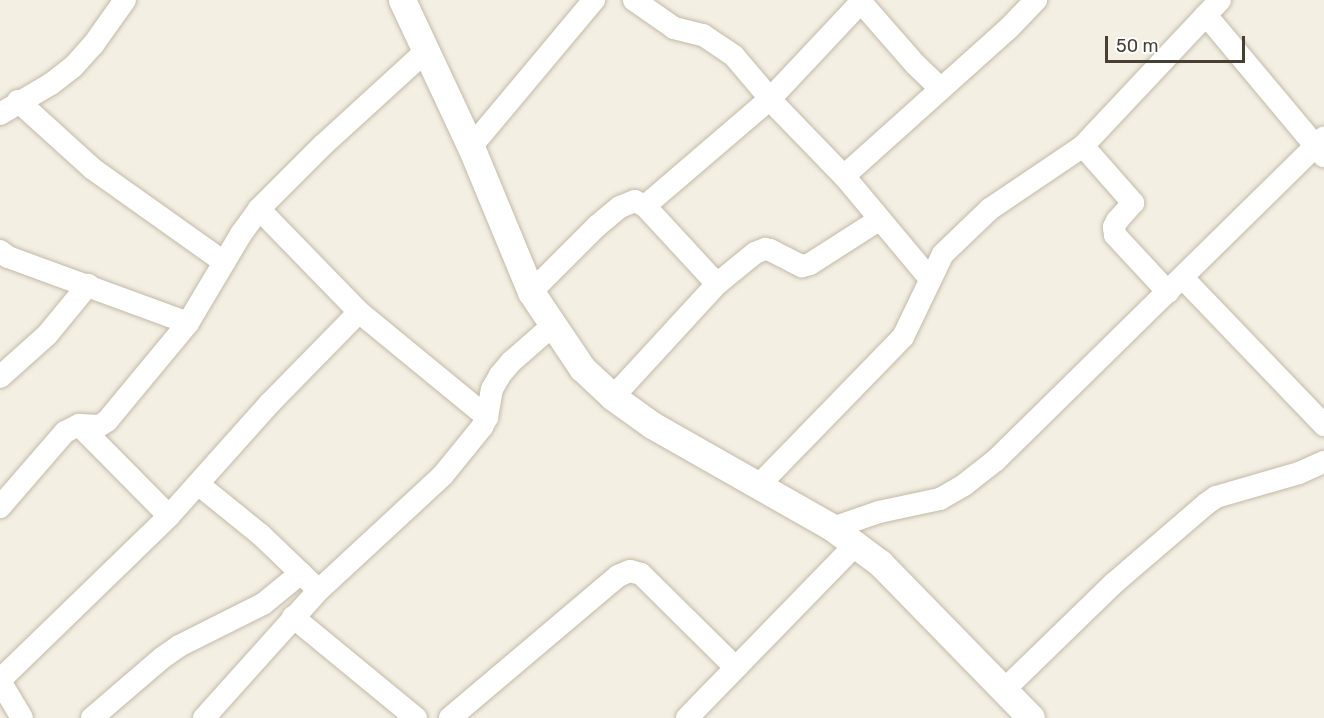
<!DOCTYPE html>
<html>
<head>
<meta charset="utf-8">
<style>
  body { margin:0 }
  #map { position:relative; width:1324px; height:718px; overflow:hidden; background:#f3efe3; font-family:Rubik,sans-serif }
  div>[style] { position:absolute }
  .roads { filter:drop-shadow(0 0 2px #c3baa8) drop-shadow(0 0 2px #c3baa8) }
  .minor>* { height:22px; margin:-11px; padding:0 11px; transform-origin:11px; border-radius:11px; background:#fff }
  .tertiary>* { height:27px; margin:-13.5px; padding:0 13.5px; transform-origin:13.5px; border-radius:13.5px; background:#fff }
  span { translate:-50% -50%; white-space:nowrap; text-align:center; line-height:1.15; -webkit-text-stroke:4.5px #fff; paint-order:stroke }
  .scale { position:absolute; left:1105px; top:36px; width:140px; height:27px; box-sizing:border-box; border:3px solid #463f33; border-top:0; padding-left:8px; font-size:18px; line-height:21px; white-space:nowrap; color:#463f33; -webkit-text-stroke:4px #fff; paint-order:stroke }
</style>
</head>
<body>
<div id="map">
  <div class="roads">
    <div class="minor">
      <i style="left:634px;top:0;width:49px;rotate:35deg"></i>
      <i style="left:674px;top:28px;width:30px;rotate:14deg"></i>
      <i style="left:703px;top:35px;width:37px;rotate:34deg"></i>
      <i style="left:734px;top:56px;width:70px;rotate:49.7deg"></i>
      <i style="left:779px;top:109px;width:93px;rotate:45.9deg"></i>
      <i style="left:844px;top:176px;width:134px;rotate:50.1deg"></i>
      <i style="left:859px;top:0;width:85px;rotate:48.8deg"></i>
      <i style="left:915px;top:64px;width:36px;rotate:44deg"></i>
      <i style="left:1206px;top:15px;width:184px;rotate:50.1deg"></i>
      <i style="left:18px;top:101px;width:101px;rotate:42.2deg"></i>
      <i style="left:93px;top:169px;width:161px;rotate:35.4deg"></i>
      <i style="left:0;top:114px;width:59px;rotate:-30.5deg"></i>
      <i style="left:51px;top:84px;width:28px;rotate:-38deg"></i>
      <i style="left:73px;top:67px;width:30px;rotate:-48deg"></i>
      <i style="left:93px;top:45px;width:55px;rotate:-54.6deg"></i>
      <i style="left:1083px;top:146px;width:76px;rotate:48.7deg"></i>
      <i style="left:1133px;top:203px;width:24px;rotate:132deg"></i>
      <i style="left:1117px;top:221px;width:7px;rotate:117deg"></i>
      <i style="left:1114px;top:227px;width:8px;rotate:83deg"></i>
      <i style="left:1115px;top:235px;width:78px;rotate:47.1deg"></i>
      <i style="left:471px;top:147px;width:192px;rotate:-50.1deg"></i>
      <i style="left:844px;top:176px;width:222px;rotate:-41.9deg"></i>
      <i style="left:1009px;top:28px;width:39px;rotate:-46deg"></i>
      <i style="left:645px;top:206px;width:165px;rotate:-40.6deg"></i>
      <i style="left:770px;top:99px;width:133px;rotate:-46.8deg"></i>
      <i style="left:259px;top:209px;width:144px;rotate:45.8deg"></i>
      <i style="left:359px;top:312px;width:166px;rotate:39.4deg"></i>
      <i style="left:0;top:251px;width:10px;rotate:37deg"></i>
      <i style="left:8px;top:257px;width:192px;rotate:20.1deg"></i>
      <i style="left:1183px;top:278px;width:204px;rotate:46.2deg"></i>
      <i style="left:531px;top:292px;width:93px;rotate:-45deg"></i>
      <i style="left:597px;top:226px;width:30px;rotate:-40deg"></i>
      <i style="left:620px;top:207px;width:16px;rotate:-22deg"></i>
      <i style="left:635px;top:201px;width:11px;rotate:27deg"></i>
      <i style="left:645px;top:206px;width:106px;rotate:47.3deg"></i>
      <i style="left:0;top:377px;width:63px;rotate:-41.8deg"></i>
      <i style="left:47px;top:335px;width:65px;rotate:-50.6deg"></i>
      <i style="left:613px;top:397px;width:154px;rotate:-47.4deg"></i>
      <i style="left:717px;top:284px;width:49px;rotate:-39.2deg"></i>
      <i style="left:755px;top:253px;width:11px;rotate:-22deg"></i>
      <i style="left:765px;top:249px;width:5px;rotate:11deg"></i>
      <i style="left:770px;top:250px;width:36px;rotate:27deg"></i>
      <i style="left:802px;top:266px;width:8px;rotate:-14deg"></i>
      <i style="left:810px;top:264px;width:83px;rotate:-32.7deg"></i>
      <i style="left:79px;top:425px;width:128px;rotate:45.3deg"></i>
      <i style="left:198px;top:484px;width:81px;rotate:39deg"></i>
      <i style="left:261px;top:535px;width:69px;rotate:43.8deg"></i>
      <i style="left:760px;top:484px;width:205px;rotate:-45.8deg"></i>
      <i style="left:903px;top:337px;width:92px;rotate:-64.3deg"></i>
      <i style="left:943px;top:254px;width:65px;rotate:-43.8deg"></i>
      <i style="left:990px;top:209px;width:112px;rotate:-34.1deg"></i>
      <i style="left:1083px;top:146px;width:200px;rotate:-46.8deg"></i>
      <i style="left:0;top:507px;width:99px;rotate:-49.1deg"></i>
      <i style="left:65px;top:432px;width:16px;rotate:-27deg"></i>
      <i style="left:79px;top:425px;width:20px;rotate:3deg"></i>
      <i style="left:99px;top:426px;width:9px;rotate:-32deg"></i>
      <i style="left:107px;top:421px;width:127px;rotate:-50.4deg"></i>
      <i style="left:188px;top:323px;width:104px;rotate:-59.2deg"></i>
      <i style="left:241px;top:234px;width:31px;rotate:-54deg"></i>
      <i style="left:259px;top:209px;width:89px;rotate:-45deg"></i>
      <i style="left:322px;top:146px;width:141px;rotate:-42.4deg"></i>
      <i style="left:833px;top:528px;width:49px;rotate:-19.2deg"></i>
      <i style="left:879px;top:512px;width:62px;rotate:-12deg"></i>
      <i style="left:940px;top:499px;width:28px;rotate:-30deg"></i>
      <i style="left:964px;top:485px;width:41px;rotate:-38deg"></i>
      <i style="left:996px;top:460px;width:460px;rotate:-44.5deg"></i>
      <i style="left:293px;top:617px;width:159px;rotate:39.4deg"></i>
      <i style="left:0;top:680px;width:235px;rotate:-44.1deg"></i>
      <i style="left:169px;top:516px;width:152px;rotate:-48.2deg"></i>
      <i style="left:270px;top:403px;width:127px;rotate:-45.6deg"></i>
      <i style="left:0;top:681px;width:43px;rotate:59.3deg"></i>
      <i style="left:1005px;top:689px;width:151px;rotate:-44.2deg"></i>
      <i style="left:1113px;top:584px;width:123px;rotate:-40.7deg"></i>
      <i style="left:1206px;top:504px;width:12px;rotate:-35deg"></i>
      <i style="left:1216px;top:497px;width:86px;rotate:-16.1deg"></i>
      <i style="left:1299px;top:473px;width:27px;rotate:-24deg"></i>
      <i style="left:92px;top:718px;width:92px;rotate:-40.6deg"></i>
      <i style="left:162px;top:658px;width:21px;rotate:-35deg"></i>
      <i style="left:179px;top:646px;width:94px;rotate:-26.6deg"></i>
      <i style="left:263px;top:604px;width:49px;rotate:-39.2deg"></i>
      <i style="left:204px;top:718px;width:172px;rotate:-48.1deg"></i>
      <i style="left:319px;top:590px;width:169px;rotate:-42.8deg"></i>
      <i style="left:443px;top:475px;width:62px;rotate:-50.9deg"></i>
      <i style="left:482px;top:427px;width:11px;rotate:-63deg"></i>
      <i style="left:487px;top:417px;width:28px;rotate:-80deg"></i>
      <i style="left:492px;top:389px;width:16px;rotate:-60deg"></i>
      <i style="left:500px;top:375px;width:17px;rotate:-50deg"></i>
      <i style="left:511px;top:362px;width:55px;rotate:-41.3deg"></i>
      <i style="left:450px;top:718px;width:220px;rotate:-40.2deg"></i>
      <i style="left:618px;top:576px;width:13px;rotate:-23deg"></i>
      <i style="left:630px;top:571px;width:11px;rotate:15deg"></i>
      <i style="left:641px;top:574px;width:132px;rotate:44.7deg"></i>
      <i style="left:687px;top:718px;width:243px;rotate:-45.8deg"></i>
    </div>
    <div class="tertiary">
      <i style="left:402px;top:0;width:162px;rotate:64.9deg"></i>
      <i style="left:471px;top:147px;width:157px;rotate:67.5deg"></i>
      <i style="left:531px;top:292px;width:92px;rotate:56.1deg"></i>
      <i style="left:582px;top:368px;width:42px;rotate:43.1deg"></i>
      <i style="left:613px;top:397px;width:48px;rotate:35.7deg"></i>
      <i style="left:652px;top:425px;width:208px;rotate:29.6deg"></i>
      <i style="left:833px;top:528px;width:59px;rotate:36.7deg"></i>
      <i style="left:880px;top:563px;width:216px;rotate:45.7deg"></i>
    </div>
  </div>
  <div class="scale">50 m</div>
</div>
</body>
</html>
